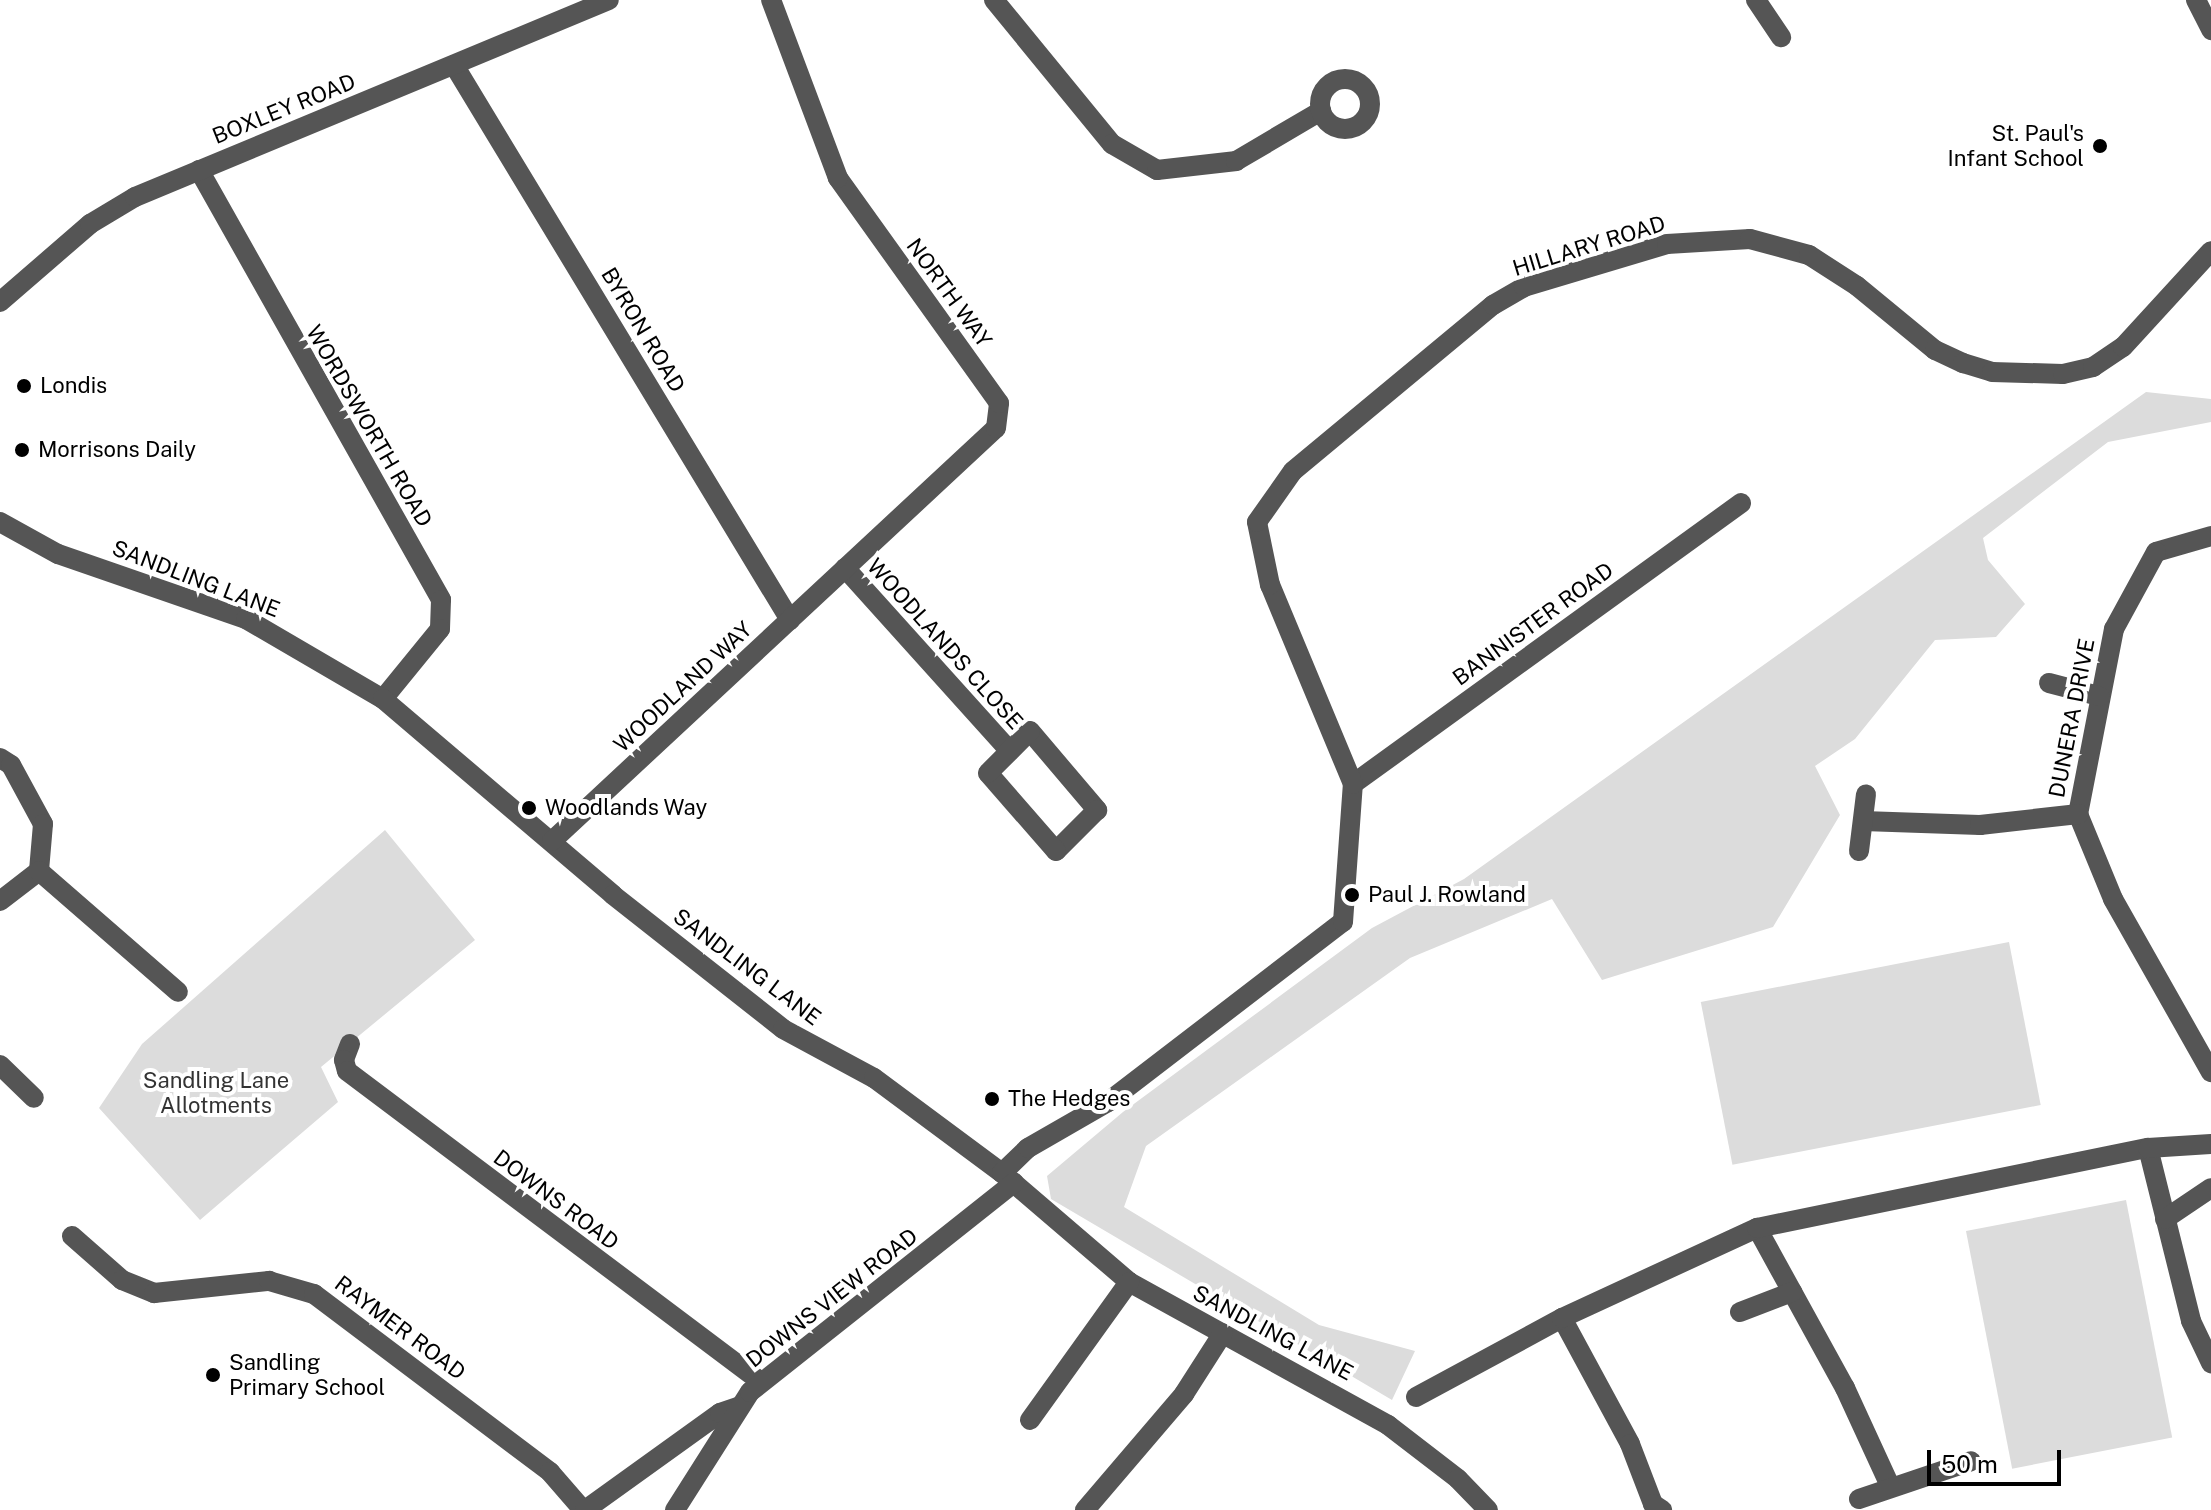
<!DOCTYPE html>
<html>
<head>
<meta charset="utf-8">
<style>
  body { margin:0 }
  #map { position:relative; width:2211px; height:1510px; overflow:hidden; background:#fff; font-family:"Public Sans",sans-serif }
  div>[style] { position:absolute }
  .green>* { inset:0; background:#dcdcdc; transform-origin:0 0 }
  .minor>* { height:20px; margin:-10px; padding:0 10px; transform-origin:10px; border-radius:10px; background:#555 }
  .minor>.ring { margin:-10px; padding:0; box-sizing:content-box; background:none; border:20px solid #555; border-radius:50% }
  .dots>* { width:22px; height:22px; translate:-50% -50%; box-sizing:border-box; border:4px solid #fff; border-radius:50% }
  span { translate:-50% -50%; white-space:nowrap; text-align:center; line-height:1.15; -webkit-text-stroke:8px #fff; paint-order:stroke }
  .street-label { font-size:22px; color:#000 }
  .poi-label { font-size:22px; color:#000 }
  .right { translate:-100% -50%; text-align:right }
  .left { translate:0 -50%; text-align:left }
  .park-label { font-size:22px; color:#333 }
  .scale { position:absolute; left:1927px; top:1450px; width:134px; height:36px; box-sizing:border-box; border:4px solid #000; border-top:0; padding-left:10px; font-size:24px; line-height:28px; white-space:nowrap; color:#000; -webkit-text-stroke:6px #fff; paint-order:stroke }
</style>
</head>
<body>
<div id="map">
  <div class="green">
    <i style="clip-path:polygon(2146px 392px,2211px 399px,2211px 422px,2108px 442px,1983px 538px,1988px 560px,2025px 604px,1996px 637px,1935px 640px,1855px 739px,1815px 766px,1840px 815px,1773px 927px,1602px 980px,1552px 899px,1410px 958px,1146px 1146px,1124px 1207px,1319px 1325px,1415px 1351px,1392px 1400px,1051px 1199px,1047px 1176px,1123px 1112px,1372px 928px,1464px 879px)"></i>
    <i style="clip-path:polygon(385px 830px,475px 940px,321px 1067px,338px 1102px,200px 1220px,99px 1108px,142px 1044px)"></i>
    <i style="left:2009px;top:942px;width:166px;height:314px;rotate:79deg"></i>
    <i style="left:2126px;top:1200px;width:242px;height:163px;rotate:79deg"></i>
  </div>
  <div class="minor">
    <i style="left:994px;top:0;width:186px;rotate:50.7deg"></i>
    <i style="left:1112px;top:144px;width:52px;rotate:30deg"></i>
    <i style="left:1157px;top:170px;width:80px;rotate:-6.5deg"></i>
    <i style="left:1236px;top:161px;width:99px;rotate:-30.5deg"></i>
    <i style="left:1756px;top:0;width:45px;rotate:56deg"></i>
    <i style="left:2196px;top:0;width:34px;rotate:63deg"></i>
    <i style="left:454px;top:65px;width:649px;rotate:58.81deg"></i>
    <i class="ring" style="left:1320px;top:79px;width:30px;height:30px"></i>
    <i style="left:199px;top:170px;width:493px;rotate:60.6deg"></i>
    <i style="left:441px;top:600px;width:29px;rotate:92deg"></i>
    <i style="left:440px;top:629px;width:90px;rotate:129.2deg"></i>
    <i style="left:0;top:302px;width:119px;rotate:-40.9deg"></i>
    <i style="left:90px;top:224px;width:52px;rotate:-31deg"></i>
    <i style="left:135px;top:197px;width:513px;rotate:-22.57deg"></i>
    <i style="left:0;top:522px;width:66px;rotate:28.9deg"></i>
    <i style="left:58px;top:554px;width:199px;rotate:19.1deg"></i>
    <i style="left:246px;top:619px;width:159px;rotate:30.3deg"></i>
    <i style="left:383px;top:699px;width:302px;rotate:40.4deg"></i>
    <i style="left:613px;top:895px;width:216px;rotate:38.2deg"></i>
    <i style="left:783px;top:1029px;width:103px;rotate:28.3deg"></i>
    <i style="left:874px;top:1078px;width:159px;rotate:36.6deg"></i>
    <i style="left:1002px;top:1173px;width:167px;rotate:40.6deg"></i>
    <i style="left:1129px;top:1282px;width:296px;rotate:28.9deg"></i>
    <i style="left:1388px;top:1425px;width:88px;rotate:37.6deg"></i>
    <i style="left:1458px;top:1479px;width:43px;rotate:45.9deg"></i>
    <i style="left:2211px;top:536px;width:57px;rotate:163.8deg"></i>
    <i style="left:2156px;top:552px;width:88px;rotate:118.6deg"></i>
    <i style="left:2114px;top:629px;width:188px;rotate:101deg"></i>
    <i style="left:2078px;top:814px;width:92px;rotate:67.6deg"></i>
    <i style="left:2113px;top:899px;width:199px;rotate:60.5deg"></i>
    <i style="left:845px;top:568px;width:246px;rotate:48deg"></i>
    <i style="left:2049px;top:683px;width:52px;rotate:14.6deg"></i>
    <i style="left:1030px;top:731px;width:104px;rotate:49.7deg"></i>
    <i style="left:1097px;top:810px;width:58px;rotate:135deg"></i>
    <i style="left:1056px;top:851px;width:103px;rotate:-131.1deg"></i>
    <i style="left:988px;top:773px;width:59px;rotate:-45deg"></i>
    <i style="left:0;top:758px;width:13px;rotate:32deg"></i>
    <i style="left:11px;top:765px;width:67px;rotate:61.5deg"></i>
    <i style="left:43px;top:824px;width:47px;rotate:94.9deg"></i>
    <i style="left:39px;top:871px;width:49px;rotate:142.4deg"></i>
    <i style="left:1353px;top:784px;width:479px;rotate:-35.9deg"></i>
    <i style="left:1863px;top:821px;width:117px;rotate:2deg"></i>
    <i style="left:1980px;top:825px;width:99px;rotate:-6.4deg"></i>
    <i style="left:552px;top:841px;width:606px;rotate:-42.93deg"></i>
    <i style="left:996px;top:428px;width:25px;rotate:-83deg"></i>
    <i style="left:999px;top:403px;width:277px;rotate:-125.6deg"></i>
    <i style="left:838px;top:178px;width:190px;rotate:-110.6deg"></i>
    <i style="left:1859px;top:851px;width:57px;rotate:-83deg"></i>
    <i style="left:39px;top:871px;width:184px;rotate:41deg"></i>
    <i style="left:350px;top:1044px;width:17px;rotate:111deg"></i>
    <i style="left:344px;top:1060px;width:11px;rotate:75deg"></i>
    <i style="left:347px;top:1071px;width:518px;rotate:36.91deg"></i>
    <i style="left:0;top:1065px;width:47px;rotate:44.1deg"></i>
    <i style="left:2148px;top:1148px;width:178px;rotate:76deg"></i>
    <i style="left:2191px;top:1321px;width:47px;rotate:64.5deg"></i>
    <i style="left:1002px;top:1173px;width:36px;rotate:-44deg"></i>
    <i style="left:1028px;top:1148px;width:92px;rotate:-29.9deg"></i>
    <i style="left:1108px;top:1102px;width:296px;rotate:-37.5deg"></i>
    <i style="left:1343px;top:922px;width:138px;rotate:-85.9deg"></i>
    <i style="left:1353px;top:784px;width:216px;rotate:-112.6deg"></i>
    <i style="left:1270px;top:585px;width:64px;rotate:-101.7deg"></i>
    <i style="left:1257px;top:522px;width:62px;rotate:-54.8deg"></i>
    <i style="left:1293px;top:471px;width:260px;rotate:-39.7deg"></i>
    <i style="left:1493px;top:305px;width:36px;rotate:-30deg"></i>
    <i style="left:1524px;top:287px;width:149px;rotate:-16.7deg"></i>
    <i style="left:1667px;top:244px;width:83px;rotate:-3.4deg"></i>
    <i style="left:1750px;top:239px;width:61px;rotate:15.2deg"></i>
    <i style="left:1809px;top:255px;width:57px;rotate:32.9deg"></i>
    <i style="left:1857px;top:286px;width:101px;rotate:39.4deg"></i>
    <i style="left:1935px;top:350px;width:31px;rotate:25deg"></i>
    <i style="left:1963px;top:363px;width:30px;rotate:17deg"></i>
    <i style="left:1992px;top:372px;width:71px;rotate:1.6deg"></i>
    <i style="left:2063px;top:374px;width:31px;rotate:-13deg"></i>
    <i style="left:2093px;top:367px;width:36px;rotate:-34deg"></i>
    <i style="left:2123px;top:347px;width:130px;rotate:-47.5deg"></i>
    <i style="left:2165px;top:1219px;width:55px;rotate:-34deg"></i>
    <i style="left:1757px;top:1228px;width:183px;rotate:61.2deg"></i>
    <i style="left:1845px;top:1388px;width:108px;rotate:65.3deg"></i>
    <i style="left:72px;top:1236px;width:67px;rotate:41.3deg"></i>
    <i style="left:122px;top:1280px;width:35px;rotate:22deg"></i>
    <i style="left:154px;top:1293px;width:116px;rotate:-6deg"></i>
    <i style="left:269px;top:1281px;width:47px;rotate:16.1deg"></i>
    <i style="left:314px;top:1294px;width:296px;rotate:37deg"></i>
    <i style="left:550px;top:1472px;width:50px;rotate:49deg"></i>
    <i style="left:1740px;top:1312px;width:56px;rotate:-21deg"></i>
    <i style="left:1562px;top:1318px;width:143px;rotate:61.6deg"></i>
    <i style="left:1630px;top:1444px;width:64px;rotate:69deg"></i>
    <i style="left:1653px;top:1504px;width:11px;rotate:34deg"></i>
    <i style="left:1416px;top:1397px;width:166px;rotate:-28.4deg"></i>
    <i style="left:1562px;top:1318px;width:215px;rotate:-24.8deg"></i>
    <i style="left:1757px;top:1228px;width:399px;rotate:-11.6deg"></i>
    <i style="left:2148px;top:1148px;width:63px;rotate:-3.6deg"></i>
    <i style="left:1030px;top:1420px;width:170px;rotate:-54.3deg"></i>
    <i style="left:1859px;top:1499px;width:118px;rotate:-18.7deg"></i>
    <i style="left:585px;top:1510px;width:166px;rotate:-35.7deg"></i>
    <i style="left:720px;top:1413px;width:21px;rotate:-19deg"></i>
    <i style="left:675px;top:1510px;width:140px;rotate:-57.6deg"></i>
    <i style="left:750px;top:1392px;width:337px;rotate:-38.4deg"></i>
    <i style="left:1085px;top:1510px;width:153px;rotate:-49.5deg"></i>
    <i style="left:1184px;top:1394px;width:72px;rotate:-57.4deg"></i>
  </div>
  <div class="dots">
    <i style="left:2100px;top:146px;background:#000"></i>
    <i style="left:24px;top:386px;background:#000"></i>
    <i style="left:22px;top:450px;background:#000"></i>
    <i style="left:529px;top:808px;background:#000"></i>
    <i style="left:1352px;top:895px;background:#000"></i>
    <i style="left:992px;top:1099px;background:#000"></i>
    <i style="left:213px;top:1375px;background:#000"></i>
  </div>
  <div class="street-label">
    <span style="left:284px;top:109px;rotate:-22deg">BOXLEY ROAD</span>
    <span style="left:1589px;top:246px;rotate:-17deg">HILLARY ROAD</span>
    <span style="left:949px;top:293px;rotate:54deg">NORTH WAY</span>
    <span style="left:643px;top:330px;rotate:59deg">BYRON ROAD</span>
    <span style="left:369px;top:426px;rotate:60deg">WORDSWORTH ROAD</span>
    <span style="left:196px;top:579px;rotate:21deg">SANDLING LANE</span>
    <span style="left:1533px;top:624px;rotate:-36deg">BANNISTER ROAD</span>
    <span style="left:945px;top:644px;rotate:48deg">WOODLANDS CLOSE</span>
    <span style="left:683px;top:687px;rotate:-43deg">WOODLAND WAY</span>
    <span style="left:2072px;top:718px;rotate:-79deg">DUNERA DRIVE</span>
    <span style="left:747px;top:967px;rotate:37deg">SANDLING LANE</span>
    <span style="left:556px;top:1200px;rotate:37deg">DOWNS ROAD</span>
    <span style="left:832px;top:1298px;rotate:-38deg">DOWNS VIEW ROAD</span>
    <span style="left:400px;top:1328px;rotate:37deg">RAYMER ROAD</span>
    <span style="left:1273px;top:1333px;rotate:28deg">SANDLING LANE</span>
  </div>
  <div class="poi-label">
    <span class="right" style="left:2084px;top:146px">St. Paul's<br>Infant School</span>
    <span class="left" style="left:40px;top:386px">Londis</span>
    <span class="left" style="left:38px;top:450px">Morrisons Daily</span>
    <span class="left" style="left:545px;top:808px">Woodlands Way</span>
    <span class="left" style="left:1368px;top:895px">Paul J. Rowland</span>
    <span class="left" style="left:1008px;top:1099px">The Hedges</span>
    <span class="left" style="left:229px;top:1375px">Sandling<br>Primary School</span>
  </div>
  <div class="park-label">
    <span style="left:216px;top:1093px">Sandling Lane<br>Allotments</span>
  </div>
  <div class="scale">50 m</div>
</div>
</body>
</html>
